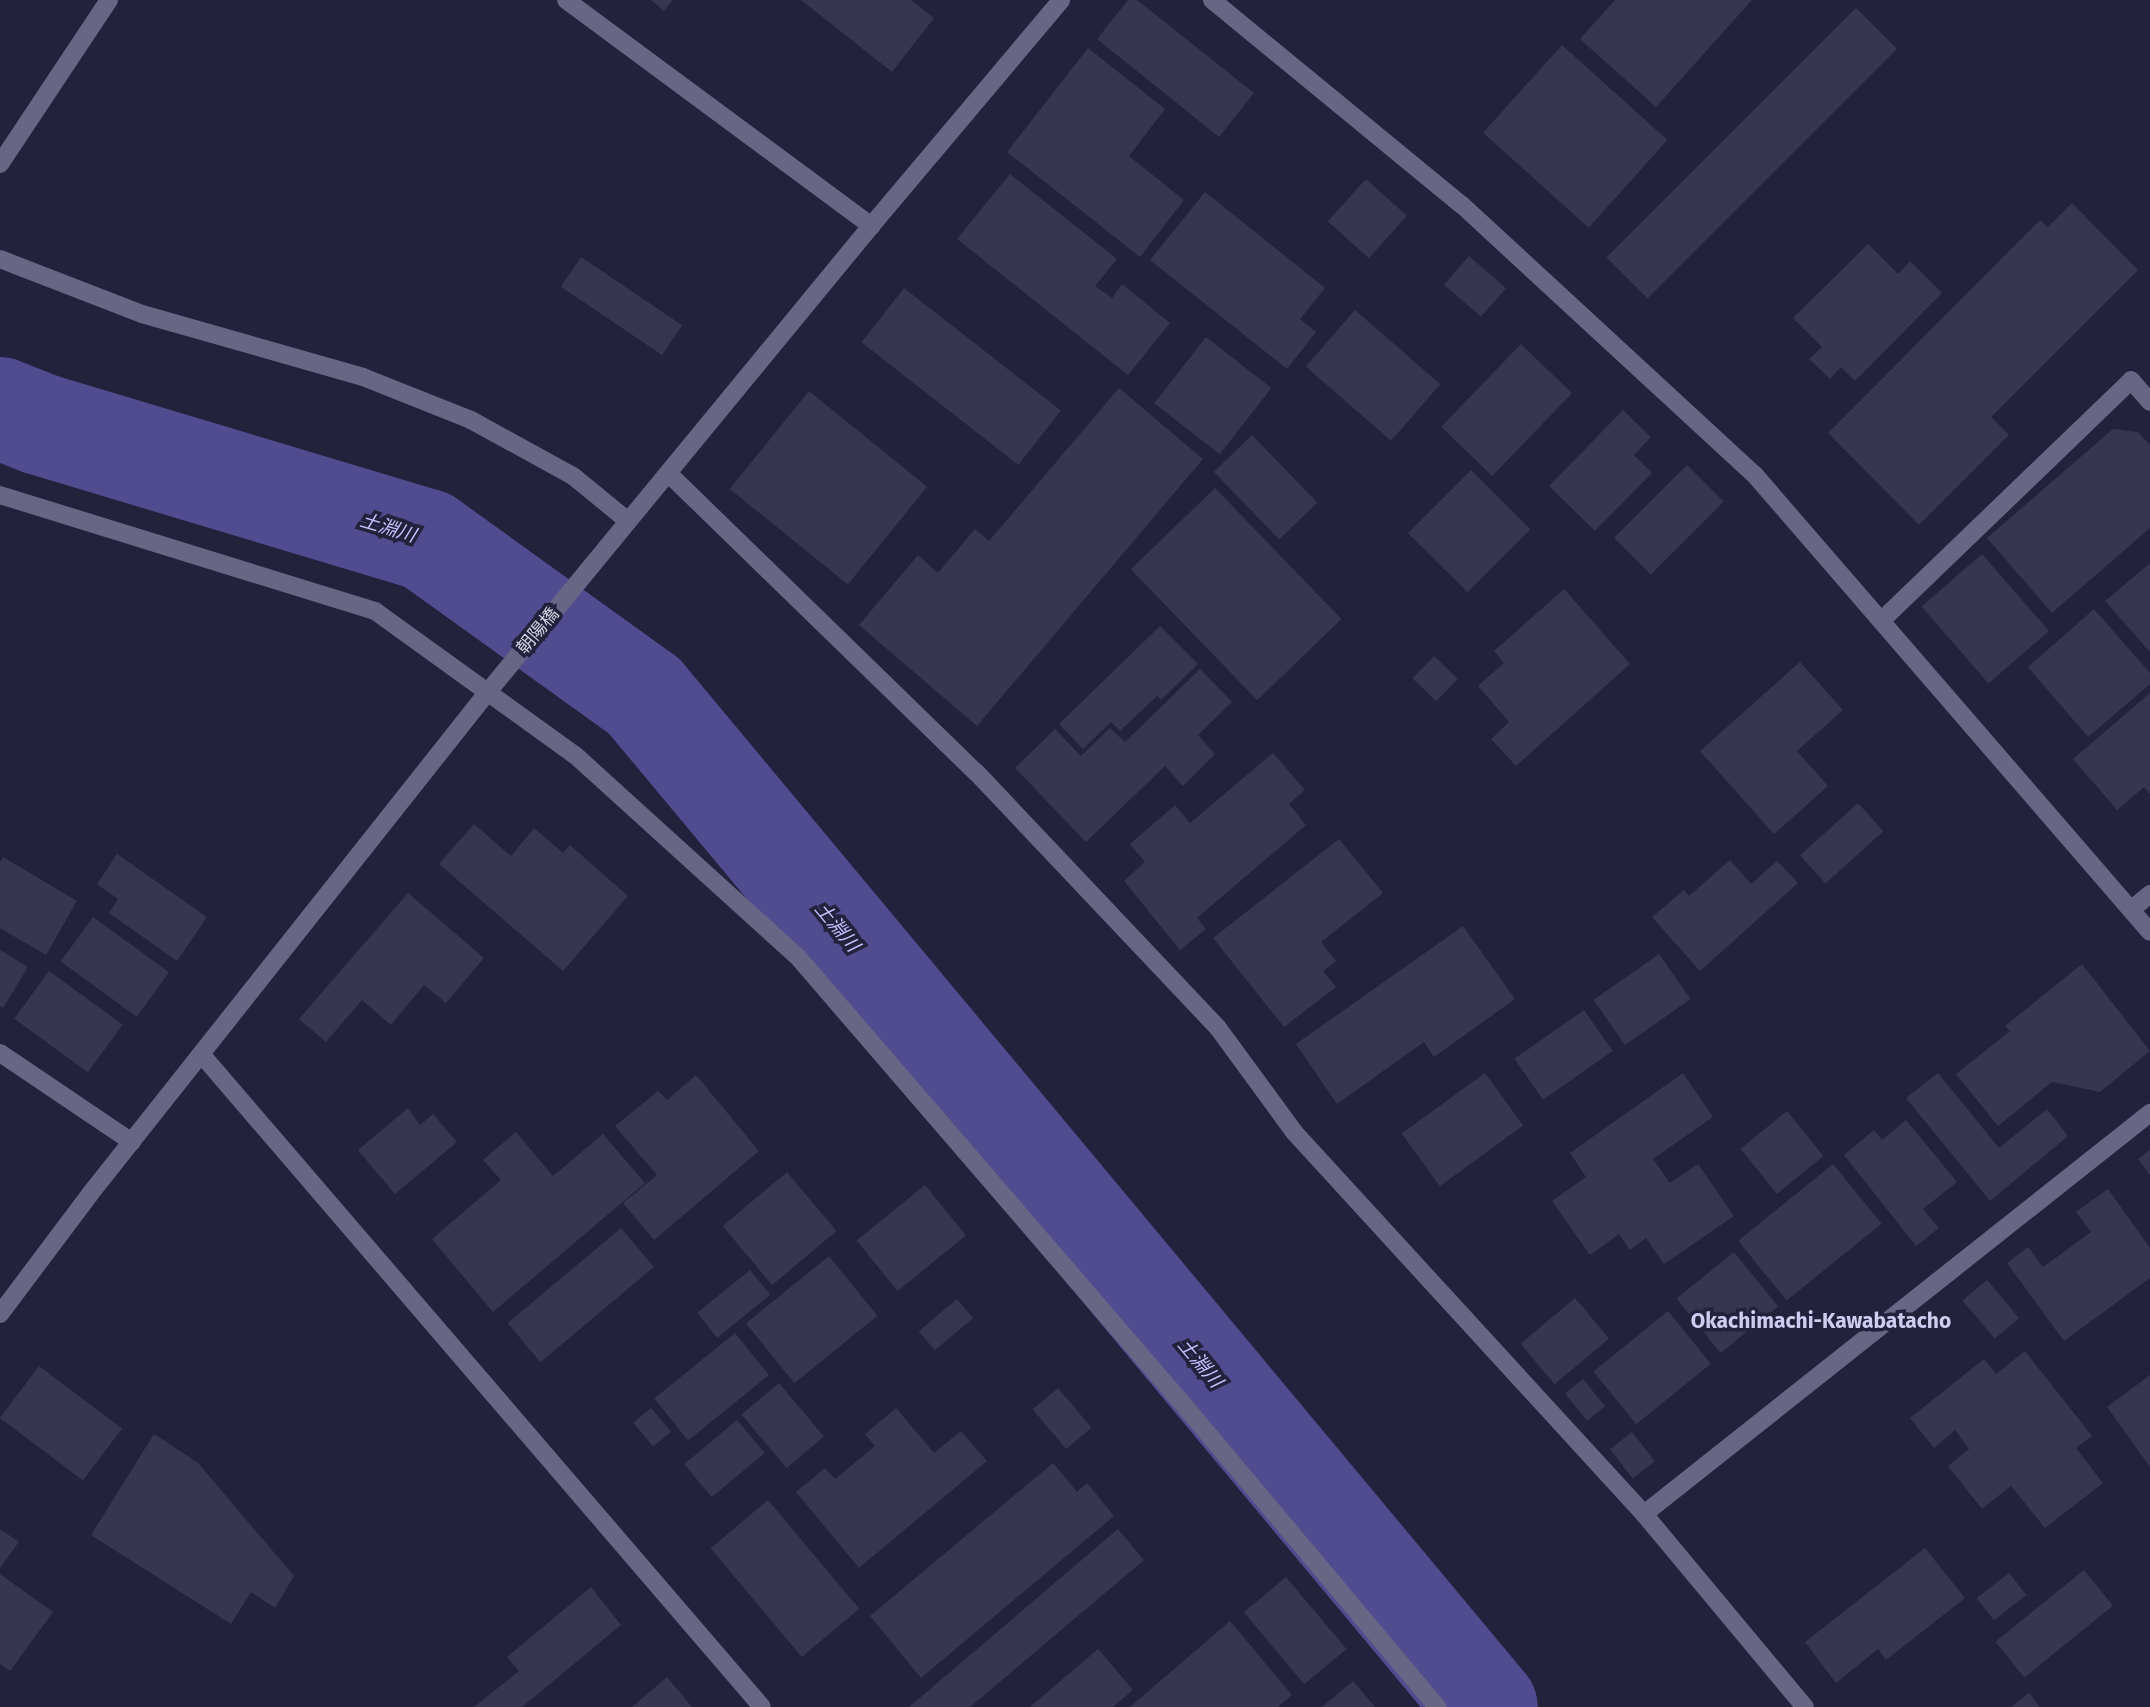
<!DOCTYPE html>
<html>
<head>
<meta charset="utf-8">
<style>
  body { margin:0 }
  #map { position:relative; width:2150px; height:1707px; overflow:hidden; background:#23213b; font-family:"Fira Sans","Noto Sans JP",sans-serif }
  div>[style] { position:absolute }
  .river>* { height:102px; margin:-51px; padding:0 51px; transform-origin:51px; border-radius:51px; background:#514b8f }
  .building>* { inset:0; background:#373651; transform-origin:0 0 }
  .minor>* { height:18px; margin:-9px; padding:0 9px; transform-origin:9px; border-radius:9px; background:#676685 }
  span { translate:-50% -50%; white-space:nowrap; text-align:center; line-height:1.15; -webkit-text-stroke:7px #23213b; paint-order:stroke }
  .street-label { font-size:18px; color:#d0d0e1 }
  .water-label { font-size:19px; color:#c2c1fc; font-style:italic }
  .quarter-label { font-size:21px; color:#cdcdef; font-weight:700 }
</style>
</head>
<body>
<div id="map">
  <div class="river">
    <i style="left:0;top:408px;width:43px;rotate:21.8deg"></i>
    <i style="left:40px;top:424px;width:404px;rotate:16.7deg"></i>
    <i style="left:427px;top:540px;width:267px;rotate:35.7deg"></i>
    <i style="left:644px;top:696px;width:1316px;rotate:50.18deg"></i>
  </div>
  <div class="building">
    <i style="clip-path:polygon(651px 0,673px 0,664px 11px)"></i>
    <i style="clip-path:polygon(801px 0,911px 0,934px 18px,892px 72px)"></i>
    <i style="clip-path:polygon(1128px 0,1137px 0,1254px 93px,1219px 137px,1097px 39px)"></i>
    <i style="clip-path:polygon(1615px 0,1752px 0,1656px 107px,1580px 39px)"></i>
    <i style="left:1856px;top:8px;width:58px;height:353px;rotate:45deg"></i>
    <i style="left:1562px;top:45px;width:142px;height:118px;rotate:42deg"></i>
    <i style="clip-path:polygon(1088px 48px,1165px 109px,1129px 156px,1184px 200px,1140px 257px,1007px 152px)"></i>
    <i style="clip-path:polygon(1010px 174px,1117px 259px,1095px 286px,1112px 298px,1122px 284px,1170px 323px,1128px 375px,957px 239px)"></i>
    <i style="left:1366px;top:179px;width:55px;height:57px;rotate:42deg"></i>
    <i style="clip-path:polygon(1205px 192px,1325px 288px,1300px 319px,1316px 332px,1287px 369px,1150px 260px)"></i>
    <i style="clip-path:polygon(2072px 203px,2138px 270px,1991px 417px,2009px 435px,1919px 525px,1828px 433px,2040px 220px,2048px 227px)"></i>
    <i style="clip-path:polygon(1868px 244px,1898px 274px,1910px 261px,1942px 293px,1855px 381px,1841px 367px,1830px 379px,1809px 359px,1822px 347px,1793px 318px)"></i>
    <i style="left:1469px;top:256px;width:49px;height:38px;rotate:41deg"></i>
    <i style="left:581px;top:257px;width:122px;height:36px;rotate:34deg"></i>
    <i style="left:904px;top:288px;width:199px;height:69px;rotate:38deg"></i>
    <i style="left:1355px;top:310px;width:113px;height:75px;rotate:41deg"></i>
    <i style="left:1206px;top:337px;width:83px;height:84px;rotate:38deg"></i>
    <i style="left:1521px;top:344px;width:71px;height:115px;rotate:44deg"></i>
    <i style="clip-path:polygon(1119px 388px,1203px 459px,977px 726px,859px 625px,918px 555px,938px 573px,975px 529px,989px 541px)"></i>
    <i style="left:809px;top:391px;width:152px;height:126px;rotate:39deg"></i>
    <i style="clip-path:polygon(1623px 410px,1651px 437px,1634px 455px,1652px 473px,1595px 531px,1549px 486px)"></i>
    <i style="clip-path:polygon(2113px 429px,2138px 432px,2150px 445px,2150px 528px,2052px 613px,1987px 538px)"></i>
    <i style="left:1252px;top:435px;width:94px;height:53px;rotate:46deg"></i>
    <i style="left:1687px;top:465px;width:52px;height:103px;rotate:45deg"></i>
    <i style="left:1471px;top:470px;width:84px;height:89px;rotate:45deg"></i>
    <i style="left:1215px;top:488px;width:182px;height:117px;rotate:46deg"></i>
    <i style="left:1982px;top:554px;width:102px;height:80px;rotate:49deg"></i>
    <i style="clip-path:polygon(2150px 563px,2150px 652px,2105px 601px)"></i>
    <i style="clip-path:polygon(1564px 589px,1630px 664px,1516px 766px,1491px 739px,1509px 722px,1478px 686px,1504px 663px,1494px 651px)"></i>
    <i style="clip-path:polygon(2094px 609px,2150px 673px,2150px 684px,2088px 737px,2028px 667px)"></i>
    <i style="clip-path:polygon(1160px 626px,1198px 664px,1161px 700px,1157px 696px,1120px 731px,1111px 722px,1083px 749px,1059px 724px)"></i>
    <i style="left:1434px;top:656px;width:33px;height:31px;rotate:44deg"></i>
    <i style="clip-path:polygon(1800px 662px,1843px 710px,1797px 751px,1828px 786px,1774px 834px,1700px 751px)"></i>
    <i style="clip-path:polygon(1200px 669px,1232px 702px,1198px 735px,1215px 754px,1183px 786px,1165px 766px,1086px 842px,1015px 768px,1055px 729px,1081px 756px,1110px 728px,1125px 742px)"></i>
    <i style="clip-path:polygon(2150px 693px,2150px 794px,2144px 787px,2117px 810px,2073px 759px)"></i>
    <i style="clip-path:polygon(1273px 753px,1305px 790px,1289px 804px,1306px 825px,1197px 918px,1206px 929px,1180px 950px,1124px 881px,1145px 862px,1130px 844px,1175px 805px,1190px 823px)"></i>
    <i style="left:1858px;top:803px;width:38px;height:78px;rotate:48deg"></i>
    <i style="clip-path:polygon(474px 824px,511px 856px,534px 828px,563px 853px,570px 845px,628px 896px,563px 971px,439px 864px)"></i>
    <i style="clip-path:polygon(1339px 839px,1383px 893px,1321px 942px,1336px 961px,1323px 971px,1336px 987px,1284px 1027px,1213px 938px)"></i>
    <i style="clip-path:polygon(117px 854px,207px 917px,177px 961px,109px 913px,118px 899px,97px 884px)"></i>
    <i style="clip-path:polygon(3px 857px,77px 901px,46px 955px,0 928px,0 862px)"></i>
    <i style="clip-path:polygon(1730px 860px,1751px 884px,1777px 861px,1798px 883px,1700px 971px,1652px 917px,1684px 890px,1689px 896px)"></i>
    <i style="clip-path:polygon(408px 893px,484px 958px,446px 1003px,424px 985px,391px 1025px,362px 1000px,326px 1042px,299px 1019px)"></i>
    <i style="left:93px;top:917px;width:94px;height:55px;rotate:36deg"></i>
    <i style="clip-path:polygon(1463px 926px,1515px 999px,1434px 1057px,1424px 1042px,1337px 1104px,1296px 1044px)"></i>
    <i style="clip-path:polygon(0 950px,28px 967px,3px 1008px,0 1006px)"></i>
    <i style="left:1659px;top:954px;width:55px;height:80px;rotate:55deg"></i>
    <i style="clip-path:polygon(2082px 964px,2150px 1051px,2100px 1092px,2052px 1082px,1998px 1126px,1956px 1074px,2010px 1031px,2005px 1026px)"></i>
    <i style="left:49px;top:971px;width:91px;height:59px;rotate:36deg"></i>
    <i style="left:1584px;top:1010px;width:50px;height:85px;rotate:55deg"></i>
    <i style="left:1485px;top:1073px;width:65px;height:103px;rotate:54deg"></i>
    <i style="clip-path:polygon(1683px 1073px,1713px 1117px,1653px 1159px,1670px 1183px,1698px 1164px,1734px 1216px,1664px 1264px,1646px 1238px,1630px 1250px,1619px 1234px,1590px 1255px,1552px 1201px,1586px 1177px,1570px 1153px)"></i>
    <i style="clip-path:polygon(1938px 1073px,1999px 1148px,2047px 1109px,2068px 1136px,1990px 1201px,1906px 1098px)"></i>
    <i style="clip-path:polygon(696px 1075px,759px 1151px,654px 1240px,623px 1203px,657px 1175px,615px 1126px,658px 1091px,667px 1100px)"></i>
    <i style="clip-path:polygon(408px 1108px,420px 1125px,433px 1114px,457px 1142px,395px 1194px,358px 1150px)"></i>
    <i style="left:1787px;top:1111px;width:58px;height:60px;rotate:51deg"></i>
    <i style="clip-path:polygon(1906px 1120px,1957px 1182px,1923px 1209px,1939px 1228px,1916px 1246px,1844px 1155px,1874px 1130px,1882px 1140px)"></i>
    <i style="clip-path:polygon(516px 1132px,553px 1176px,603px 1134px,645px 1183px,493px 1312px,432px 1239px,501px 1180px,483px 1160px)"></i>
    <i style="clip-path:polygon(2150px 1150px,2150px 1175px,2138px 1159px)"></i>
    <i style="left:1833px;top:1164px;width:77px;height:122px;rotate:51deg"></i>
    <i style="left:787px;top:1172px;width:77px;height:84px;rotate:50deg"></i>
    <i style="left:925px;top:1185px;width:65px;height:88px;rotate:51deg"></i>
    <i style="clip-path:polygon(2108px 1189px,2150px 1248px,2150px 1278px,2064px 1341px,2007px 1263px,2028px 1247px,2043px 1267px,2091px 1232px,2076px 1212px)"></i>
    <i style="left:621px;top:1228px;width:51px;height:148px;rotate:50deg"></i>
    <i style="left:1734px;top:1252px;width:70px;height:74px;rotate:51deg"></i>
    <i style="left:829px;top:1256px;width:77px;height:107px;rotate:51deg"></i>
    <i style="left:750px;top:1270px;width:32px;height:68px;rotate:51deg"></i>
    <i style="left:1987px;top:1280px;width:50px;height:32px;rotate:50deg"></i>
    <i style="left:1575px;top:1298px;width:53px;height:71px;rotate:50deg"></i>
    <i style="left:957px;top:1299px;width:25px;height:50px;rotate:50deg"></i>
    <i style="left:1668px;top:1311px;width:68px;height:96px;rotate:51deg"></i>
    <i style="left:735px;top:1333px;width:54px;height:104px;rotate:51deg"></i>
    <i style="clip-path:polygon(2025px 1351px,2092px 1436px,2076px 1448px,2103px 1483px,2045px 1528px,2011px 1486px,1982px 1509px,1948px 1466px,1969px 1449px,1955px 1430px,1934px 1448px,1910px 1418px,1984px 1359px,1996px 1374px)"></i>
    <i style="left:39px;top:1366px;width:104px;height:65px;rotate:37deg"></i>
    <i style="clip-path:polygon(2150px 1375px,2150px 1467px,2107px 1407px)"></i>
    <i style="left:1583px;top:1379px;width:35px;height:23px;rotate:51deg"></i>
    <i style="left:779px;top:1383px;width:70px;height:49px;rotate:50deg"></i>
    <i style="left:1058px;top:1388px;width:52px;height:33px;rotate:50deg"></i>
    <i style="left:651px;top:1408px;width:31px;height:23px;rotate:50deg"></i>
    <i style="clip-path:polygon(896px 1408px,934px 1453px,961px 1431px,987px 1461px,859px 1568px,796px 1492px,825px 1468px,835px 1479px,875px 1446px,865px 1434px)"></i>
    <i style="left:737px;top:1420px;width:43px;height:69px;rotate:50deg"></i>
    <i style="left:1632px;top:1432px;width:37px;height:28px;rotate:52deg"></i>
    <i style="clip-path:polygon(154px 1434px,198px 1463px,294px 1576px,275px 1608px,251px 1592px,231px 1624px,91px 1535px)"></i>
    <i style="clip-path:polygon(1053px 1463px,1077px 1492px,1087px 1483px,1114px 1516px,921px 1678px,870px 1616px)"></i>
    <i style="left:768px;top:1500px;width:142px;height:75px;rotate:50deg"></i>
    <i style="clip-path:polygon(0 1529px,19px 1542px,0 1568px)"></i>
    <i style="clip-path:polygon(1118px 1529px,1144px 1560px,970px 1707px,909px 1707px)"></i>
    <i style="clip-path:polygon(1925px 1548px,1965px 1598px,1886px 1660px,1878px 1649px,1836px 1683px,1805px 1642px)"></i>
    <i style="left:2084px;top:1570px;width:46px;height:114px;rotate:51deg"></i>
    <i style="left:2009px;top:1573px;width:28px;height:41px;rotate:52deg"></i>
    <i style="clip-path:polygon(0 1574px,53px 1612px,10px 1671px,0 1664px)"></i>
    <i style="left:1286px;top:1577px;width:94px;height:55px;rotate:50deg"></i>
    <i style="clip-path:polygon(591px 1587px,621px 1625px,522px 1707px,474px 1707px,519px 1671px,507px 1657px)"></i>
    <i style="clip-path:polygon(1230px 1621px,1292px 1695px,1278px 1707px,1130px 1707px)"></i>
    <i style="clip-path:polygon(1098px 1649px,1133px 1690px,1113px 1707px,1030px 1707px)"></i>
    <i style="clip-path:polygon(667px 1677px,692px 1707px,632px 1707px)"></i>
    <i style="clip-path:polygon(1353px 1681px,1375px 1707px,1322px 1707px)"></i>
    <i style="clip-path:polygon(2029px 1693px,2040px 1707px,2011px 1707px)"></i>
  </div>
  <div class="minor">
    <i style="left:566px;top:0;width:380px;rotate:36.5deg"></i>
    <i style="left:1212px;top:0;width:323px;rotate:39.4deg"></i>
    <i style="left:1462px;top:205px;width:397px;rotate:42.7deg"></i>
    <i style="left:1754px;top:474px;width:605px;rotate:49.15deg"></i>
    <i style="left:0;top:164px;width:197px;rotate:-56.4deg"></i>
    <i style="left:0;top:259px;width:152px;rotate:21.2deg"></i>
    <i style="left:142px;top:314px;width:230px;rotate:15.9deg"></i>
    <i style="left:363px;top:377px;width:116px;rotate:21.7deg"></i>
    <i style="left:471px;top:420px;width:116px;rotate:28.8deg"></i>
    <i style="left:573px;top:476px;width:71px;rotate:39.3deg"></i>
    <i style="left:668px;top:473px;width:429px;rotate:44.2deg"></i>
    <i style="left:976px;top:772px;width:352px;rotate:46.6deg"></i>
    <i style="left:1218px;top:1028px;width:129px;rotate:53.8deg"></i>
    <i style="left:1294px;top:1132px;width:518px;rotate:47.5deg"></i>
    <i style="left:1644px;top:1514px;width:251px;rotate:50.2deg"></i>
    <i style="left:0;top:495px;width:393px;rotate:17.2deg"></i>
    <i style="left:375px;top:611px;width:246px;rotate:35.8deg"></i>
    <i style="left:575px;top:755px;width:299px;rotate:42.2deg"></i>
    <i style="left:797px;top:956px;width:599px;rotate:49.26deg"></i>
    <i style="left:1188px;top:1410px;width:388px;rotate:50deg"></i>
    <i style="left:1881px;top:621px;width:347px;rotate:-43.9deg"></i>
    <i style="left:2131px;top:380px;width:29px;rotate:49deg"></i>
    <i style="left:2131px;top:910px;width:25px;rotate:-40deg"></i>
    <i style="left:0;top:1053px;width:159px;rotate:34deg"></i>
    <i style="left:202px;top:1055px;width:859px;rotate:49.34deg"></i>
    <i style="left:0;top:1314px;width:150px;rotate:-53.1deg"></i>
    <i style="left:90px;top:1194px;width:639px;rotate:-51.61deg"></i>
    <i style="left:487px;top:693px;width:605px;rotate:-50.57deg"></i>
    <i style="left:871px;top:226px;width:295px;rotate:-49.9deg"></i>
    <i style="left:1644px;top:1514px;width:646px;rotate:-38.4deg"></i>
  </div>
  <div class="street-label">
    <span style="left:538px;top:631px;rotate:-50deg">朝陽橋</span>
  </div>
  <div class="water-label">
    <span style="left:388px;top:528px;rotate:17deg">土淵川</span>
    <span style="left:837px;top:927px;rotate:50deg">土淵川</span>
    <span style="left:1200px;top:1363px;rotate:50deg">土淵川</span>
  </div>
  <div class="quarter-label">
    <span style="left:1821px;top:1321px">Okachimachi-Kawabatacho</span>
  </div>
</div>
</body>
</html>
